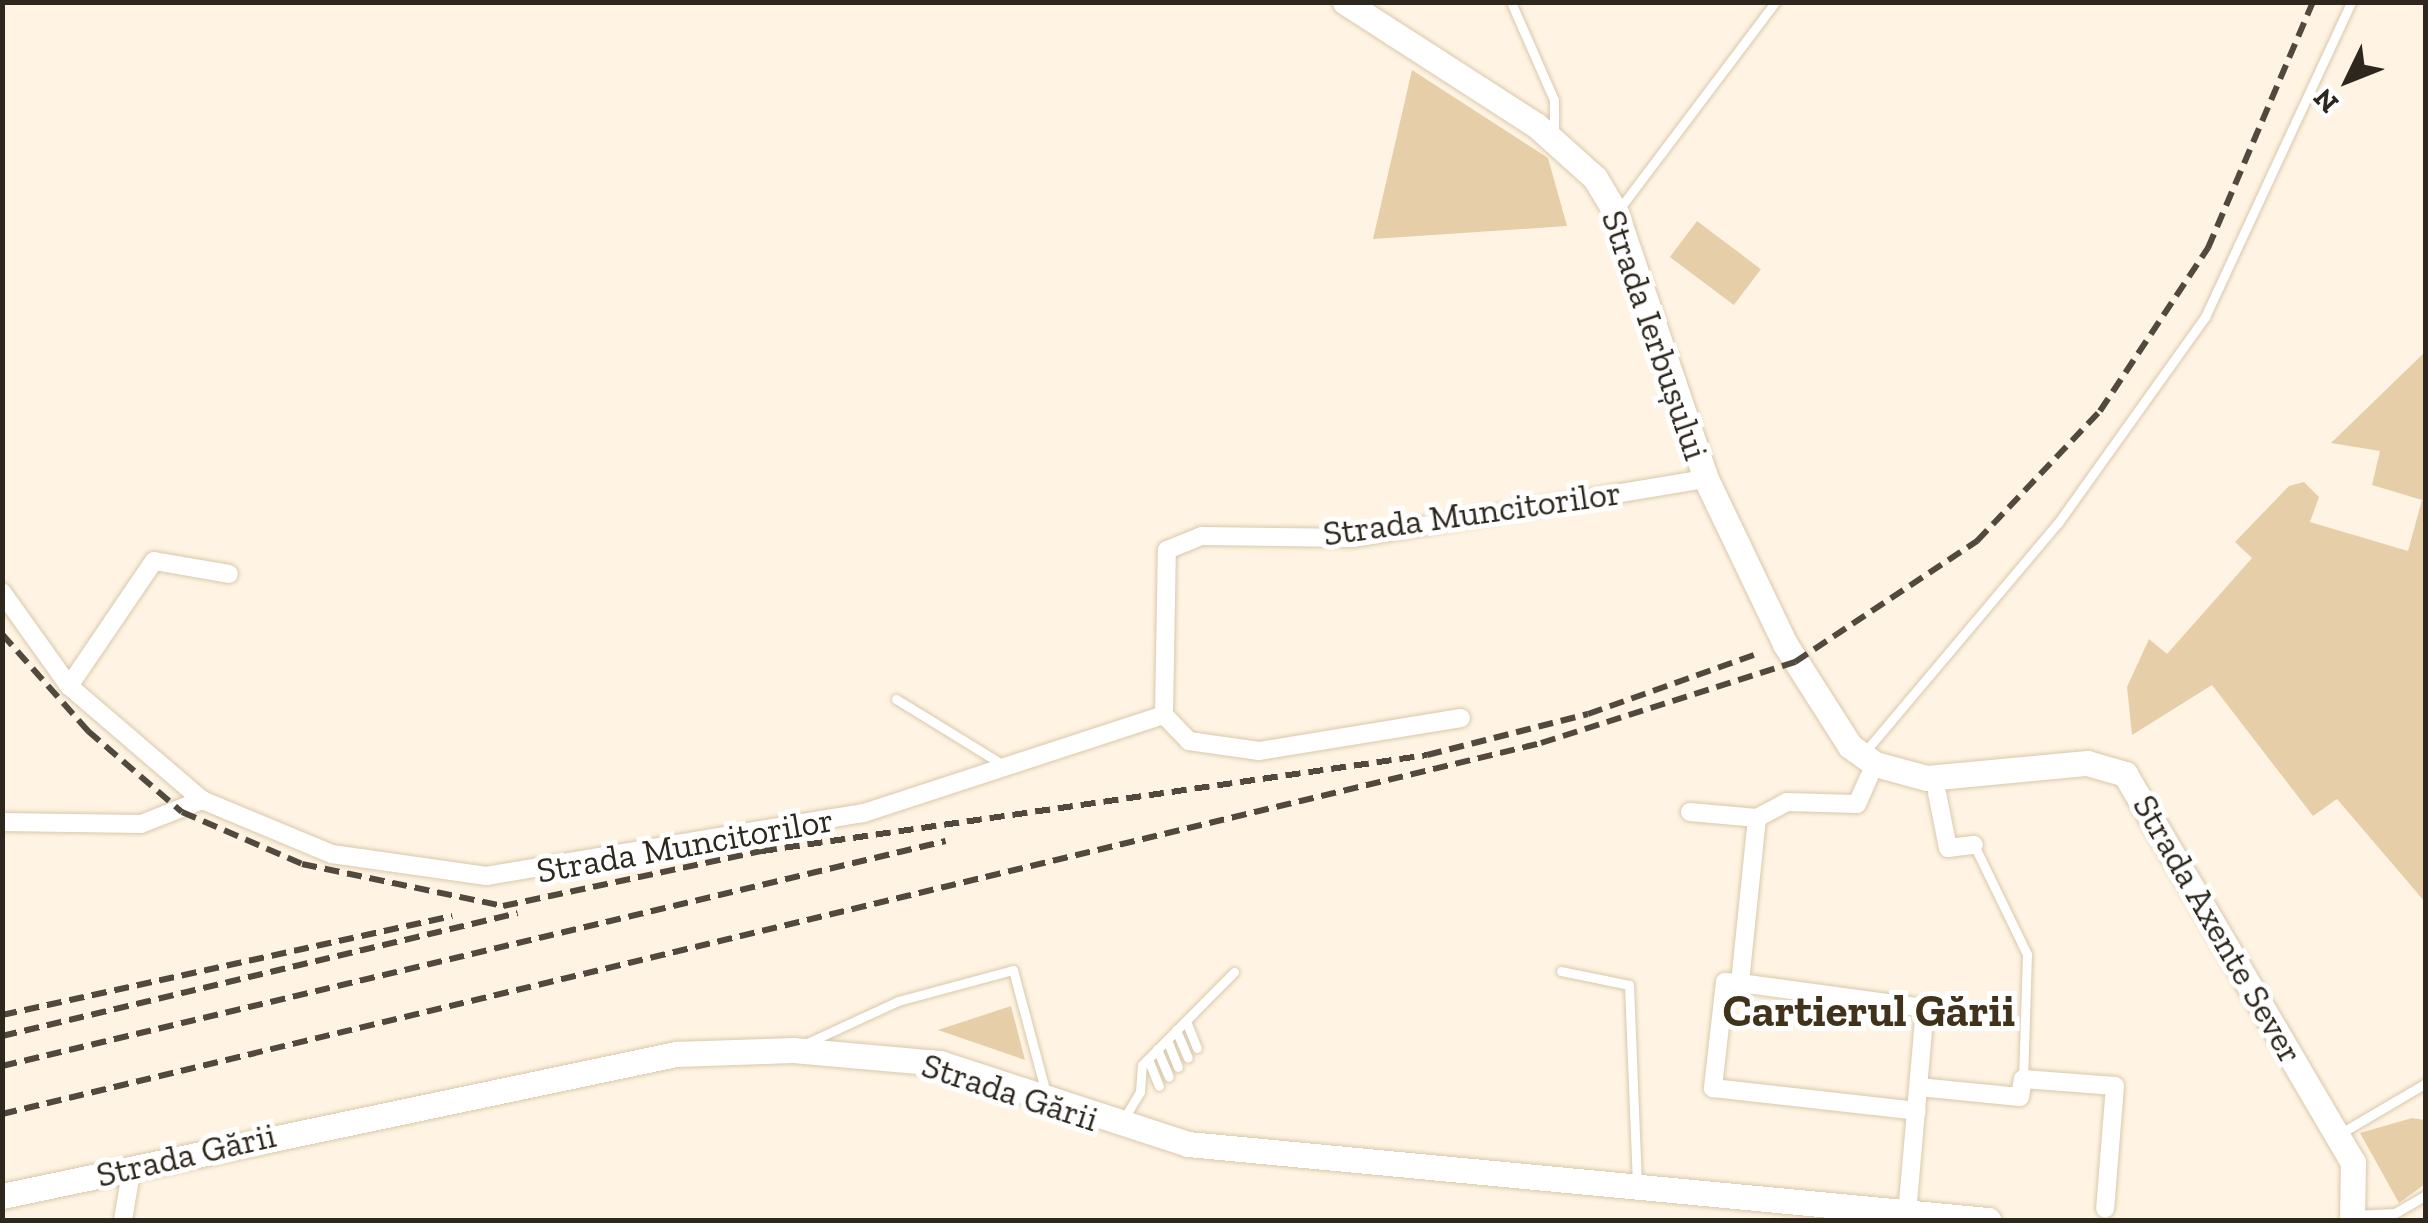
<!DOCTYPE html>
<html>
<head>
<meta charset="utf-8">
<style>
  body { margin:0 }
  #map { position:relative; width:2428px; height:1223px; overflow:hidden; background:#fff4e3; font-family:"Zilla Slab",serif }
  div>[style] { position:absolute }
  .green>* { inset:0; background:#e5cea8; transform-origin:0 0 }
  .roads { filter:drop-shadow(0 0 2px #d9c8ac) drop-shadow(0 0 2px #d9c8ac) }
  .lane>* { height:9px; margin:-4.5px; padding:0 4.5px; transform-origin:4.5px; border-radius:4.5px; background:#fff }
  .street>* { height:18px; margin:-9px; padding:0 9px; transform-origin:9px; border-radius:9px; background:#fff }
  .secondary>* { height:25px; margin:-12.5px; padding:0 12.5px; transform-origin:12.5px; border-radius:12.5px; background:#fff }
  .rail>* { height:6px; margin-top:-3px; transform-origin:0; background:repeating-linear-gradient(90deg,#51493e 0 15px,transparent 0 23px) }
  span { translate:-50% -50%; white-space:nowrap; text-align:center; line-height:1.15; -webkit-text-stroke:10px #fff; paint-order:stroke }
  .street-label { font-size:35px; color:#2e271d }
  .district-label { font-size:45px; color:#40321b; font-weight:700 }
  .frame { position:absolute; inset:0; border:5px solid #2e271d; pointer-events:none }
  .north { position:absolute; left:2298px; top:30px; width:100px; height:100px; -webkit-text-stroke:8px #fff; paint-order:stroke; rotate:227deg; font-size:28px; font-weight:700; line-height:40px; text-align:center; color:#2e271d }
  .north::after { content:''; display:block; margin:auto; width:35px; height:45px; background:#2e271d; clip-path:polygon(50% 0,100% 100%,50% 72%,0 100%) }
</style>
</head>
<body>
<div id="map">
  <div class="green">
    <i style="clip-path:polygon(1412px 70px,1548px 158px,1567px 226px,1373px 239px)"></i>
    <i style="left:1697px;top:221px;width:80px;height:45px;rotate:37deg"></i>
    <i style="clip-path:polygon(2425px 352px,2425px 902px,2337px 799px,2313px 816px,2212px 685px,2132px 735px,2127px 687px,2149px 639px,2167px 654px,2252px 558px,2235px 542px,2289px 486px,2304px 482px,2319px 497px,2310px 522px,2408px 551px,2422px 500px,2372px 485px,2380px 451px,2331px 443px)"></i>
    <i style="clip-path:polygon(1011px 1006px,1025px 1060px,938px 1030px)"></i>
    <i style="clip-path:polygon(2412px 1118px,2425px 1120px,2425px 1184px,2399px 1203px,2360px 1133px)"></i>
  </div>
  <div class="roads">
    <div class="lane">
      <i style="left:1511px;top:2px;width:107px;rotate:66.3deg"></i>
      <i style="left:1554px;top:100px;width:36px;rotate:90deg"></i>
      <i style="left:1617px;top:212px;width:263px;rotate:-53deg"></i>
      <i style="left:896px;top:699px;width:128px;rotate:31.6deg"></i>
      <i style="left:1864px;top:753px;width:301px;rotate:-49.9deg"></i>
      <i style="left:2058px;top:523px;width:253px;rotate:-54.5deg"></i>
      <i style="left:2205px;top:317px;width:347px;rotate:-65.1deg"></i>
      <i style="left:1974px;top:845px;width:121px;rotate:64.1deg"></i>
      <i style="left:2027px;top:954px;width:125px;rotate:91.8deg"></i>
      <i style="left:1561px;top:971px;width:69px;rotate:11.6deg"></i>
      <i style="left:1629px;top:985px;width:199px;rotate:87.7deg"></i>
      <i style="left:1186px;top:1021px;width:29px;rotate:68deg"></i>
      <i style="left:1176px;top:1030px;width:30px;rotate:67deg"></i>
      <i style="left:1167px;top:1040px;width:29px;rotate:68deg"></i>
      <i style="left:805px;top:1044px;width:102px;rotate:-24.8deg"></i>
      <i style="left:898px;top:1001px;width:119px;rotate:-15.1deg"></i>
      <i style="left:1013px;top:970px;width:127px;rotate:75deg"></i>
      <i style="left:1157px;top:1049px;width:30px;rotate:67deg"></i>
      <i style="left:1148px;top:1059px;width:29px;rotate:68deg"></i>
      <i style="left:1123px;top:1120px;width:33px;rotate:-59deg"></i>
      <i style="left:1140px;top:1092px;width:27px;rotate:-86deg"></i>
      <i style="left:1142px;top:1065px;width:131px;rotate:-45.3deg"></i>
      <i style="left:2341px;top:1133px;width:99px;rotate:-30.5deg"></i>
      <i style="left:2354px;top:1215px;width:41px;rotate:-2.8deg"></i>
      <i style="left:2395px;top:1213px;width:36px;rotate:-30deg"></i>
    </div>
    <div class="street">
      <i style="left:2px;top:592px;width:115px;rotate:54.5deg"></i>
      <i style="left:69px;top:686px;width:175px;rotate:40.6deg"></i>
      <i style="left:202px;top:800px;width:141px;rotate:22.6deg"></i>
      <i style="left:332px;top:854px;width:156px;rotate:8.1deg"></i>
      <i style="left:486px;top:876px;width:383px;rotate:-9.5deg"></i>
      <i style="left:864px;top:813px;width:316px;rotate:-18.1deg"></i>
      <i style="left:69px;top:686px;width:151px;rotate:-55.8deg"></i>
      <i style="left:154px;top:561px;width:76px;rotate:9.8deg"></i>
      <i style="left:1461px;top:718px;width:205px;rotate:170.7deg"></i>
      <i style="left:1259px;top:751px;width:71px;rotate:-171.9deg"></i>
      <i style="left:1189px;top:741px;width:36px;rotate:-134deg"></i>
      <i style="left:1164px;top:715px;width:165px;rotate:-89deg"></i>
      <i style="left:1167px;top:550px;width:38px;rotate:-22deg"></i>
      <i style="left:1202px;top:536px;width:150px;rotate:0.8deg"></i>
      <i style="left:1352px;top:538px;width:359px;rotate:-9.5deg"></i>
      <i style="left:1937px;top:793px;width:56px;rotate:78.7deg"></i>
      <i style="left:1948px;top:848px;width:26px;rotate:-7deg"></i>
      <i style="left:1690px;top:812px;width:67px;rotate:5.1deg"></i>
      <i style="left:1757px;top:818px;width:166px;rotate:95.9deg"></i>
      <i style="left:1740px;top:983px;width:187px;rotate:7.7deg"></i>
      <i style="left:1925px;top:1008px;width:205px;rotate:95deg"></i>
      <i style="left:1757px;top:818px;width:34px;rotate:-28deg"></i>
      <i style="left:1787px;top:802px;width:70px;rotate:1.6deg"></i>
      <i style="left:1857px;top:804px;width:30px;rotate:-66deg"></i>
      <i style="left:2px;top:822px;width:139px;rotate:0.8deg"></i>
      <i style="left:141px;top:824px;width:66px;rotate:-21.5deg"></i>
      <i style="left:1740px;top:983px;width:15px;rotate:-176deg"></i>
      <i style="left:1725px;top:982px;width:107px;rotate:96.5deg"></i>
      <i style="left:1713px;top:1088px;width:205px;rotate:6.4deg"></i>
      <i style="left:1919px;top:1087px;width:101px;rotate:5.7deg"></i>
      <i style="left:2020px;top:1097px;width:18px;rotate:-81deg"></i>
      <i style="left:2023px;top:1079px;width:92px;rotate:4.4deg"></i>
      <i style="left:2115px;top:1086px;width:123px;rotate:94.6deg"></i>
      <i style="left:123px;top:1220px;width:54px;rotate:-80.4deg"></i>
    </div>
    <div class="secondary">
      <i style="left:1345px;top:2px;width:227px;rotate:32.8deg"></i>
      <i style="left:1536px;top:125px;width:79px;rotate:41.9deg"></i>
      <i style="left:1595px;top:178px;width:41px;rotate:59deg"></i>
      <i style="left:1616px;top:213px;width:281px;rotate:71.3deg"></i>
      <i style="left:1706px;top:479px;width:183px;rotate:64.4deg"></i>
      <i style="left:1785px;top:644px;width:121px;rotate:57.5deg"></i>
      <i style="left:1850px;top:746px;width:31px;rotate:36deg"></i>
      <i style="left:1875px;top:764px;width:54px;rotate:15.1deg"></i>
      <i style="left:1927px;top:778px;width:161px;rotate:-5.4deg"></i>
      <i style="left:2087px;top:763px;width:40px;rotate:16deg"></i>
      <i style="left:2125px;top:774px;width:450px;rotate:59.6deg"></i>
      <i style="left:2353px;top:1162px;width:58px;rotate:91deg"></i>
      <i style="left:2px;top:1196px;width:689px;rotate:-11.9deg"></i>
      <i style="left:676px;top:1054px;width:117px;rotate:-2deg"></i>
      <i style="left:793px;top:1050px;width:148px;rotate:5.1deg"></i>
      <i style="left:940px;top:1063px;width:261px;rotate:18.1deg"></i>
      <i style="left:1188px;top:1144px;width:804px;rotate:5.43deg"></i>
    </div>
  </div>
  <div class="rail">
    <i style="left:2px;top:634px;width:130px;rotate:48.4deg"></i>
    <i style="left:88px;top:731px;width:124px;rotate:40.8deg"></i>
    <i style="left:182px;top:812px;width:131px;rotate:23.4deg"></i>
    <i style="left:302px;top:864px;width:205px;rotate:11.8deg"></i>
    <i style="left:503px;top:906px;width:265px;rotate:-12deg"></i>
    <i style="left:762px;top:851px;width:672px;rotate:-8.21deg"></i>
    <i style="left:1427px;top:755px;width:166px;rotate:-14.3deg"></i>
    <i style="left:1588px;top:714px;width:176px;rotate:-19.6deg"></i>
    <i style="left:2px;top:1015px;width:461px;rotate:-12.4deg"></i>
    <i style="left:2px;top:1036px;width:530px;rotate:-13.41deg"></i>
    <i style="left:2px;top:1066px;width:970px;rotate:-13.41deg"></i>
    <i style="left:2px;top:1114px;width:1583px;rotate:-13.55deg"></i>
    <i style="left:1541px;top:743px;width:267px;rotate:-17.7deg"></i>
    <i style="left:1795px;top:662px;width:219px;rotate:-33.6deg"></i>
    <i style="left:1977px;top:541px;width:179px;rotate:-46.6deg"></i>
    <i style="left:2100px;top:411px;width:196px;rotate:-56.5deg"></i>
    <i style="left:2208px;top:248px;width:267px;rotate:-66.9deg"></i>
  </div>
  <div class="street-label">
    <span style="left:1655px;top:335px;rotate:71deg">Strada Ierbușului</span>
    <span style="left:1472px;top:513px;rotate:-8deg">Strada Muncitorilor</span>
    <span style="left:685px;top:845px;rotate:-10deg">Strada Muncitorilor</span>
    <span style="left:2218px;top:929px;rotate:60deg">Strada Axente Sever</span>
    <span style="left:1010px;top:1092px;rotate:18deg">Strada Gării</span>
    <span style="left:186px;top:1155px;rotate:-13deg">Strada Gării</span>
  </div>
  <div class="district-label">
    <span style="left:1869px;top:1012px">Cartierul Gării</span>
  </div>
  <div class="frame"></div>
  <div class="north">N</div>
</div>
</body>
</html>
